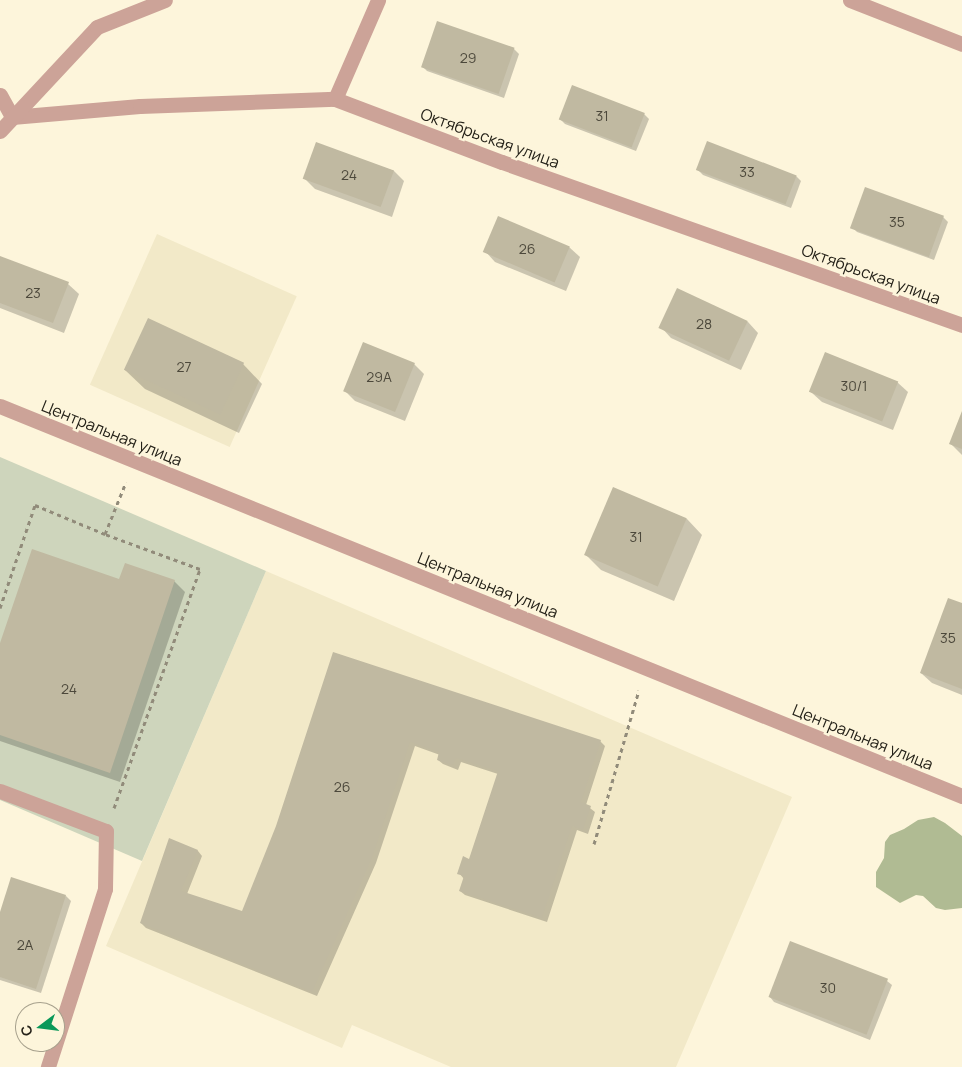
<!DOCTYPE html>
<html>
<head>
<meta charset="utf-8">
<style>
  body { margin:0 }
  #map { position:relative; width:962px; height:1067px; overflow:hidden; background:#fdf5db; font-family:Manrope,sans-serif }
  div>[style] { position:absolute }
  .built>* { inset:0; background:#f2e9c8; transform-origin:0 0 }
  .green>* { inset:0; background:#ced5bc }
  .forest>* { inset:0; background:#b0bb93 }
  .shadow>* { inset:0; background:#0003 }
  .building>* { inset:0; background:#c0b9a1; transform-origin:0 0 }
  .path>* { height:3px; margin-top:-1.5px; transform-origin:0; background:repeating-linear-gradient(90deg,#918b7a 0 4px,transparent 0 8px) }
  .minor>* { height:15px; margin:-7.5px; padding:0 7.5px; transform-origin:7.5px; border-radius:7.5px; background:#cca398 }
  span { translate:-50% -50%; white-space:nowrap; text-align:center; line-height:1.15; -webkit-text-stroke:5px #fdf5db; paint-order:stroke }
  .number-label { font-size:14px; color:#4c483b }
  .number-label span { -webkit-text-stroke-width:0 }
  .street-label { font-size:16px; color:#252219 }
  .north { position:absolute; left:15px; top:1002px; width:50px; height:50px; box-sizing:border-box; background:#fdf5db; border:1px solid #a7a18d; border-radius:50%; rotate:255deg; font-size:14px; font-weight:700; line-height:20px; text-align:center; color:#252219 }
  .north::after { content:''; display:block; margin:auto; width:18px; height:22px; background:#0a9859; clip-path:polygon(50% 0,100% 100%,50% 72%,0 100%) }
</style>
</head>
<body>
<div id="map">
  <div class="built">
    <i style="left:157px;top:234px;width:153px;height:165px;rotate:24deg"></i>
    <i style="clip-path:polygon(266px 571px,792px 797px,676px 1067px,451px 1067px,352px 1025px,342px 1048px,106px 946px)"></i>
  </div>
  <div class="green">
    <i style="clip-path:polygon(0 457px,266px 571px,142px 861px,0 800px)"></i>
  </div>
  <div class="forest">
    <i style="clip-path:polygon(934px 817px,945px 823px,962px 836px,962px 908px,945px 910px,936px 908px,923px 896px,916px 895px,900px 903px,876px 887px,876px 872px,884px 858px,885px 842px,890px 835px,904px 829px,918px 820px)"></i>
  </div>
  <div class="shadow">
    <i style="clip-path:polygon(438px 23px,514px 49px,519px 54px,504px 98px,427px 71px,422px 66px)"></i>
    <i style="clip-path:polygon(644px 114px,649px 119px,636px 151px,565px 124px,560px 119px)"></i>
    <i style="clip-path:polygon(317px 144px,394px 171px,404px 181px,392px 217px,315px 189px,305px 179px)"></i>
    <i style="clip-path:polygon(698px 170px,796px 176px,801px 181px,791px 208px,703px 175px)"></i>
    <i style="clip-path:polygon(943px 217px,948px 222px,934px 260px,857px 232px,852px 227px)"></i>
    <i style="clip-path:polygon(569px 247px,580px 257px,566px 291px,495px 262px,485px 251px)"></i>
    <i style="clip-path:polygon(0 258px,68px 284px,79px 294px,64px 333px,0 308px)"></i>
    <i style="clip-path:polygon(677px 290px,748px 322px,758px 333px,741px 370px,671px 338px,661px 327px)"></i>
    <i style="clip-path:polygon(243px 364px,262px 384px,239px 433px,145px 389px,125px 370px)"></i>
    <i style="clip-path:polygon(414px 364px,424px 374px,405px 421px,355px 401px,345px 391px)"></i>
    <i style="clip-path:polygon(897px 382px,908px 392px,893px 430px,822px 402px,811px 392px)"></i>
    <i style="clip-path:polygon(962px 414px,962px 455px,951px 444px)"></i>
    <i style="clip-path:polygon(614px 489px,687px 519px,702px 535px,674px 601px,601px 570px,586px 555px)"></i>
    <i style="clip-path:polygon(120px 581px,174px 581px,185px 592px,120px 782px,0 741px,0 647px)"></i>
    <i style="clip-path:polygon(962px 604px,962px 695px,932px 683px,921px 673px)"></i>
    <i style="clip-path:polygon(334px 653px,600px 741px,605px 746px,586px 805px,595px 812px,588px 834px,577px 830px,547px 922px,465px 895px,460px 891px,464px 879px,459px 873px,470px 860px,498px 774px,461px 762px,458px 770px,443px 764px,438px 760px,440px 755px,415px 746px,376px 863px,317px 996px,146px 928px,141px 923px,170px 840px,198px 851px,202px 856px,187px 894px,243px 912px,277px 827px)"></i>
    <i style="clip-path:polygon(66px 896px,71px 901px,41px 993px,0 980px,0 916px)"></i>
    <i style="clip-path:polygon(887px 981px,892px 985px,870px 1040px,774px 1002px,770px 997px)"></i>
  </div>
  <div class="building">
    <i style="left:437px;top:21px;width:82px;height:49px;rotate:19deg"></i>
    <i style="left:572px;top:85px;width:78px;height:37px;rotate:21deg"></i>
    <i style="left:707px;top:141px;width:96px;height:31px;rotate:21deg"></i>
    <i style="left:316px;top:142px;width:83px;height:39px;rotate:20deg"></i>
    <i style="left:865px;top:187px;width:84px;height:44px;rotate:20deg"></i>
    <i style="left:498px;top:216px;width:78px;height:39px;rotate:23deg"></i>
    <i style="clip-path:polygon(0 256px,69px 282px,53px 323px,0 303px)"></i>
    <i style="left:677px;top:288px;width:78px;height:44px;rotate:25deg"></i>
    <i style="left:148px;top:318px;width:106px;height:57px;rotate:25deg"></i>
    <i style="left:363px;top:342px;width:56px;height:53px;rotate:22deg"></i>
    <i style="left:825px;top:352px;width:79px;height:43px;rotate:22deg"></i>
    <i style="clip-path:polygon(962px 411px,962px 449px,949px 444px)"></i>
    <i style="left:613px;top:487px;width:80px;height:74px;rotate:23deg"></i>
    <i style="clip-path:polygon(32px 549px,119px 579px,125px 563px,175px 580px,110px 773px,0 735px,0 643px)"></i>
    <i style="clip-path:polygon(948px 598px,962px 603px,962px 689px,920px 673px)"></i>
    <i style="clip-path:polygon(333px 652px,601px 740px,581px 802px,591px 806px,583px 830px,572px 826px,542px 918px,459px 891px,464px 876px,457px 874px,463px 856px,469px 859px,498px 771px,456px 758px,453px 765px,437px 760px,439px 752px,410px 742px,372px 858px,312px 992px,140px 923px,169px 838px,198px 850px,181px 891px,242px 911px,276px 826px)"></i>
    <i style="clip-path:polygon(11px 877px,66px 895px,36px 989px,0 977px,0 912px)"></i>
    <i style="left:790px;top:941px;width:105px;height:60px;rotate:21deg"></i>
  </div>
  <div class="path">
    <i style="left:0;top:608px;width:109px;rotate:-71.2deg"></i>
    <i style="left:35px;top:505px;width:76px;rotate:22.5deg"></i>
    <i style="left:114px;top:808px;width:254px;rotate:-70.2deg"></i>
    <i style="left:200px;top:569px;width:101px;rotate:-159.8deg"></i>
    <i style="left:105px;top:534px;width:56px;rotate:-68deg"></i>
    <i style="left:594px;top:844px;width:160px;rotate:-73.7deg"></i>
  </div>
  <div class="minor">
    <i style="left:850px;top:0;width:120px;rotate:21.4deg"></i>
    <i style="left:0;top:95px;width:25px;rotate:61deg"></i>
    <i style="left:12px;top:117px;width:128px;rotate:-4.9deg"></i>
    <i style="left:140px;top:106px;width:195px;rotate:-2.1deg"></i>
    <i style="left:335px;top:99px;width:178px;rotate:20.7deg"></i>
    <i style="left:502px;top:162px;width:488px;rotate:19.5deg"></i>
    <i style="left:335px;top:99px;width:108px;rotate:-66.5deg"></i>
    <i style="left:0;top:131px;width:142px;rotate:-47deg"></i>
    <i style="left:97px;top:27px;width:73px;rotate:-21.7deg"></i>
    <i style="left:0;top:406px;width:1038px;rotate:22.07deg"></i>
    <i style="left:0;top:791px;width:113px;rotate:20.7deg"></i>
    <i style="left:106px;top:831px;width:58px;rotate:91deg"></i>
    <i style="left:105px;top:889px;width:187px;rotate:107.8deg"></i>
  </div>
  <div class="number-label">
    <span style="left:468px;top:58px">29</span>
    <span style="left:602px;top:116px">31</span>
    <span style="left:747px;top:172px">33</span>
    <span style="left:349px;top:175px">24</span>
    <span style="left:897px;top:222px">35</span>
    <span style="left:527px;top:249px">26</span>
    <span style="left:33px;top:293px">23</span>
    <span style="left:704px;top:324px">28</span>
    <span style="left:184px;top:367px">27</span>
    <span style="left:379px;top:377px">29А</span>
    <span style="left:854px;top:386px">30/1</span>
    <span style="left:636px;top:537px">31</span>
    <span style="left:948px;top:638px">35</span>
    <span style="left:69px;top:689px">24</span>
    <span style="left:342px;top:787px">26</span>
    <span style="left:25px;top:945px">2А</span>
    <span style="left:828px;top:988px">30</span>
  </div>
  <div class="street-label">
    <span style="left:490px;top:138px;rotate:20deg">Октябрьская улица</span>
    <span style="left:871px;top:274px;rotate:20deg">Октябрьская улица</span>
    <span style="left:112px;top:433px;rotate:22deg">Центральная улица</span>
    <span style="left:488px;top:585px;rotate:22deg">Центральная улица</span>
    <span style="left:863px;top:737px;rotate:22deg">Центральная улица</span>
  </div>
  <div class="north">С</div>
</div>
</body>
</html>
